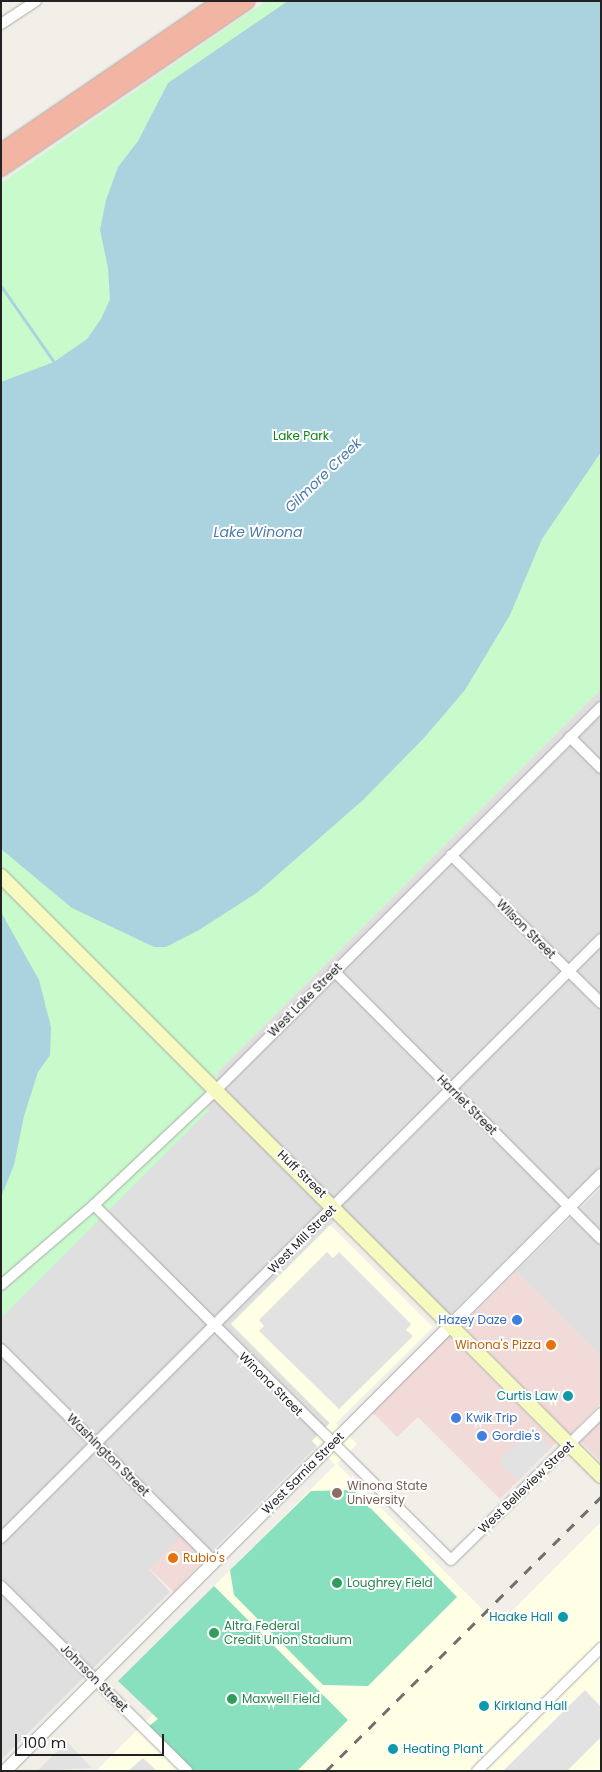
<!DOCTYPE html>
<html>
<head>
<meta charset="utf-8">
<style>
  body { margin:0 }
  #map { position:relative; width:602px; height:1772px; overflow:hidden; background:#f2efe9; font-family:Poppins,sans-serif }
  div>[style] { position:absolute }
  .residential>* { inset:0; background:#e0dfdf }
  .commercial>* { inset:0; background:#f2dad9; transform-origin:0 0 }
  .education>* { inset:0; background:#ffffe5 }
  .park>* { inset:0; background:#c8facc }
  .pitch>* { inset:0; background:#88e0be }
  .parking>* { inset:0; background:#e2e2e2; transform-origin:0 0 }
  .water>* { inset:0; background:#aad3df }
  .stream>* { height:3px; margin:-1.5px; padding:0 1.5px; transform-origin:1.5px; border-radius:1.5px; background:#aad3df }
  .roads { filter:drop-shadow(0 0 1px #a9a9a9) drop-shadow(0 0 1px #a9a9a9) }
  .minor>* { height:10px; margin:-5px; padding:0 5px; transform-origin:5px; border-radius:5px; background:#fff }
  .tertiary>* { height:12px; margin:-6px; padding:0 6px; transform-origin:6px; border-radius:6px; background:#fff }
  .secondary>* { height:14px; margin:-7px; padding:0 7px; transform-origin:7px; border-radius:7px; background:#f7fabf }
  .trunk>* { height:16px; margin:-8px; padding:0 8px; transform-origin:8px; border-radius:8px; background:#f2b4a3 }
  .rail>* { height:3px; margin-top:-1.5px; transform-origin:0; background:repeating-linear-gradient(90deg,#707070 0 10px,transparent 0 20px) }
  .dots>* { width:14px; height:14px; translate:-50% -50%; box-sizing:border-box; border:2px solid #fff; border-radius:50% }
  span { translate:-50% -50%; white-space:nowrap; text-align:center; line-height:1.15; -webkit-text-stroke:4px #fff; paint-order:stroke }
  .park-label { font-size:12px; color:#0c8416 }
  .street-label { font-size:12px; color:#222 }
  .shop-label { font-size:12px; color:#366cbe }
  .right { translate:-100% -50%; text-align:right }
  .left { translate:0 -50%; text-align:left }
  .food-label { font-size:12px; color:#c56008 }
  .culture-label { font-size:12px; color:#0d838f }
  .education-label { font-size:12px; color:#785e54 }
  .leisure-label { font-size:12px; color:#27864d }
  .water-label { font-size:14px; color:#4a7aab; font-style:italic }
  .frame { position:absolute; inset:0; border:2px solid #222; pointer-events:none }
  .scale { position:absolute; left:15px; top:1734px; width:149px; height:22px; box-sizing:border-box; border:2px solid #222; border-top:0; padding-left:6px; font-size:15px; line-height:18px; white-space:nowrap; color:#222; -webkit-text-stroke:4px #fff; paint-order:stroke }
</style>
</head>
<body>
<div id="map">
  <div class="residential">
    <i style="clip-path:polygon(601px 689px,601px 1166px,449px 1316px,216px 1081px,218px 1072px)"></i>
    <i style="clip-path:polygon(212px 1097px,335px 1221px,231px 1324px,330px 1424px,312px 1441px,317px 1446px,206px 1557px,149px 1569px,170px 1592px,1px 1760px,1px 1317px)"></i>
    <i style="clip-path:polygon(601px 1188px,601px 1357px,516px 1271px)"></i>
  </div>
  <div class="commercial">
    <i style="clip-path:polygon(516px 1271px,601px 1357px,601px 1403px,570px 1434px,462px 1325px)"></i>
    <i style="clip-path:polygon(447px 1334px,556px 1443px,500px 1499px,418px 1417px,397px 1437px,371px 1411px)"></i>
    <i style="clip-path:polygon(601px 1420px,601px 1462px,580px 1441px)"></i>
    <i style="left:182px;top:1535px;width:33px;height:47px;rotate:43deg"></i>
  </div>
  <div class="education">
    <i style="clip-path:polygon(330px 1225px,433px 1327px,336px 1423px,357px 1444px,337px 1464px,498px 1625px,601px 1522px,601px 1771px,96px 1771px,154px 1713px,121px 1679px,335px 1465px,312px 1441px,330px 1423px,231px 1324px)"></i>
  </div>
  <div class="park">
    <i style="clip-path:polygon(266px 1px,601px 1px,601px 689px,218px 1072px,208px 1111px,1px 1318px,1px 183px)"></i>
  </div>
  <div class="pitch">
    <i style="clip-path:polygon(353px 1490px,457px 1597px,368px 1686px,323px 1685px,234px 1595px,230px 1570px,311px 1491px)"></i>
    <i style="clip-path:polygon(214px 1586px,348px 1720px,297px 1771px,193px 1771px,149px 1726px,158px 1719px,118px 1681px)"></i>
  </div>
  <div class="parking">
    <i style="clip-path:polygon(327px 1252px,333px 1258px,339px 1252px,411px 1324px,406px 1330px,413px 1336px,339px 1409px,259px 1331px,264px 1326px,259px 1320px)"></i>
    <i style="left:531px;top:1428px;width:28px;height:47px;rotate:44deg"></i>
    <i style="clip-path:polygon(585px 1690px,601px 1707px,601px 1737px,567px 1771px,503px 1771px)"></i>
    <i style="clip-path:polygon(67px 1742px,92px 1768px,37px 1771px)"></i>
    <i style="clip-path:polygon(143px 1758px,157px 1771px,128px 1771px)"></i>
  </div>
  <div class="water">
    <i style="clip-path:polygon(288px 1px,601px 1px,601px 452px,542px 539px,510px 615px,465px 690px,424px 738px,363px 800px,258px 892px,199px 930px,166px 947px,154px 947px,72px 908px,1px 849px,1px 382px,54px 362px,87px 339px,101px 319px,110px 299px,108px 268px,100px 230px,106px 200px,118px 167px,138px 141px,168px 83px)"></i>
    <i style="clip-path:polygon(1px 912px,39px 980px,51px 1027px,50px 1055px,38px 1072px,24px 1116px,14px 1165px,1px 1197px)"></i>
  </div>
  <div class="stream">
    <i style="left:1px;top:286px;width:93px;rotate:55.1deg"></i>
  </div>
  <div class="roads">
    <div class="minor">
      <i style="left:1px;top:24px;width:42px;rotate:-33.3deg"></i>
      <i style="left:570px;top:737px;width:44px;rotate:45deg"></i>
      <i style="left:451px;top:855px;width:211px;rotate:44.6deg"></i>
      <i style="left:334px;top:971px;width:378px;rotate:45.1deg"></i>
      <i style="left:94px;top:1205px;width:503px;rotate:44.84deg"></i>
      <i style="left:451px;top:1560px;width:210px;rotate:-44.4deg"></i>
      <i style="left:1px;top:1285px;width:123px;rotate:-40.7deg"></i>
      <i style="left:94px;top:1205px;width:168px;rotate:-43.3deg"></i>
      <i style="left:216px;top:1090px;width:543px;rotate:-44.85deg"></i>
      <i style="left:1px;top:1349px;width:301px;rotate:44.9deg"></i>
      <i style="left:1px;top:1538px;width:848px;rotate:-44.95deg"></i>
      <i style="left:1px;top:1586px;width:262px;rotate:44.8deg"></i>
      <i style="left:477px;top:1771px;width:175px;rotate:-44.8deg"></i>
    </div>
    <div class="tertiary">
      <i style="left:5px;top:1771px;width:843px;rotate:-45deg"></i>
    </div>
    <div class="secondary">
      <i style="left:1px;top:876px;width:849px;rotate:45deg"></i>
    </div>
    <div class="trunk">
      <i style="left:1px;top:152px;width:268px;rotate:-34.3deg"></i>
      <i style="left:1px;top:168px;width:297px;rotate:-34.2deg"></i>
    </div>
  </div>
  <div class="rail">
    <i style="left:326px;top:1771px;width:388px;rotate:-44.9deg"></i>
  </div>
  <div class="dots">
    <i style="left:517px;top:1320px;background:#3f7fe0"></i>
    <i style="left:551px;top:1345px;background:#e8710a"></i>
    <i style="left:568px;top:1396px;background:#0f9aa8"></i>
    <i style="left:456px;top:1418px;background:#3f7fe0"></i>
    <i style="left:482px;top:1436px;background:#3f7fe0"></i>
    <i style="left:337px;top:1493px;background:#8d6e63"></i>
    <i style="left:173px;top:1558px;background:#e8710a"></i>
    <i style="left:337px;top:1583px;background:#2e9e5b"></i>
    <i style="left:563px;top:1617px;background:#0f9aa8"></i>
    <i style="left:214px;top:1633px;background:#2e9e5b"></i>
    <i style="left:232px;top:1699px;background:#2e9e5b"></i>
    <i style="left:484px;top:1706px;background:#0f9aa8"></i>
    <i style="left:393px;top:1749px;background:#0f9aa8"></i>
  </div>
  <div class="park-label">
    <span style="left:301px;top:436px">Lake Park</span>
  </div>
  <div class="street-label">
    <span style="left:526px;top:929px;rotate:45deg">Wilson Street</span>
    <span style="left:305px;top:1000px;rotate:-45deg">West Lake Street</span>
    <span style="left:467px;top:1105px;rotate:45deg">Harriet Street</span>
    <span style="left:302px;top:1174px;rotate:44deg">Huff Street</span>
    <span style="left:302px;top:1239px;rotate:-45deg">West Mill Street</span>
    <span style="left:271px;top:1384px;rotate:45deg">Winona Street</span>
    <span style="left:108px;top:1455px;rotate:45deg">Washington Street</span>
    <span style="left:303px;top:1473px;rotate:-45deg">West Sarnia Street</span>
    <span style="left:526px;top:1487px;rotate:-44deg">West Belleview Street</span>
    <span style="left:94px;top:1678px;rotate:45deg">Johnson Street</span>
  </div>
  <div class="shop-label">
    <span class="right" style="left:507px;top:1320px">Hazey Daze</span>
    <span class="left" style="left:466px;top:1418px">Kwik Trip</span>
    <span class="left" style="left:492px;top:1436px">Gordie's</span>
  </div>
  <div class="food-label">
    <span class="right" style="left:541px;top:1345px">Winona's Pizza</span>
    <span class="left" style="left:183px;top:1558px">Rubio's</span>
  </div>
  <div class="culture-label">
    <span class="right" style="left:558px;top:1396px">Curtis Law</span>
    <span class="right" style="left:553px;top:1617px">Haake Hall</span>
    <span class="left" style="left:494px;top:1706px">Kirkland Hall</span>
    <span class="left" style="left:403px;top:1749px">Heating Plant</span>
  </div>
  <div class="education-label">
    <span class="left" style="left:347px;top:1493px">Winona State<br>University</span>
  </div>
  <div class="leisure-label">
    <span class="left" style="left:347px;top:1583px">Loughrey Field</span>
    <span class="left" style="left:224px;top:1633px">Altra Federal<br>Credit Union Stadium</span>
    <span class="left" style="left:242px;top:1699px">Maxwell Field</span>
  </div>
  <div class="water-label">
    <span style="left:323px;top:475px;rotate:-44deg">Gilmore Creek</span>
    <span style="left:258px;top:532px">Lake Winona</span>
  </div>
  <div class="frame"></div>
  <div class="scale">100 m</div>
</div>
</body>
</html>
